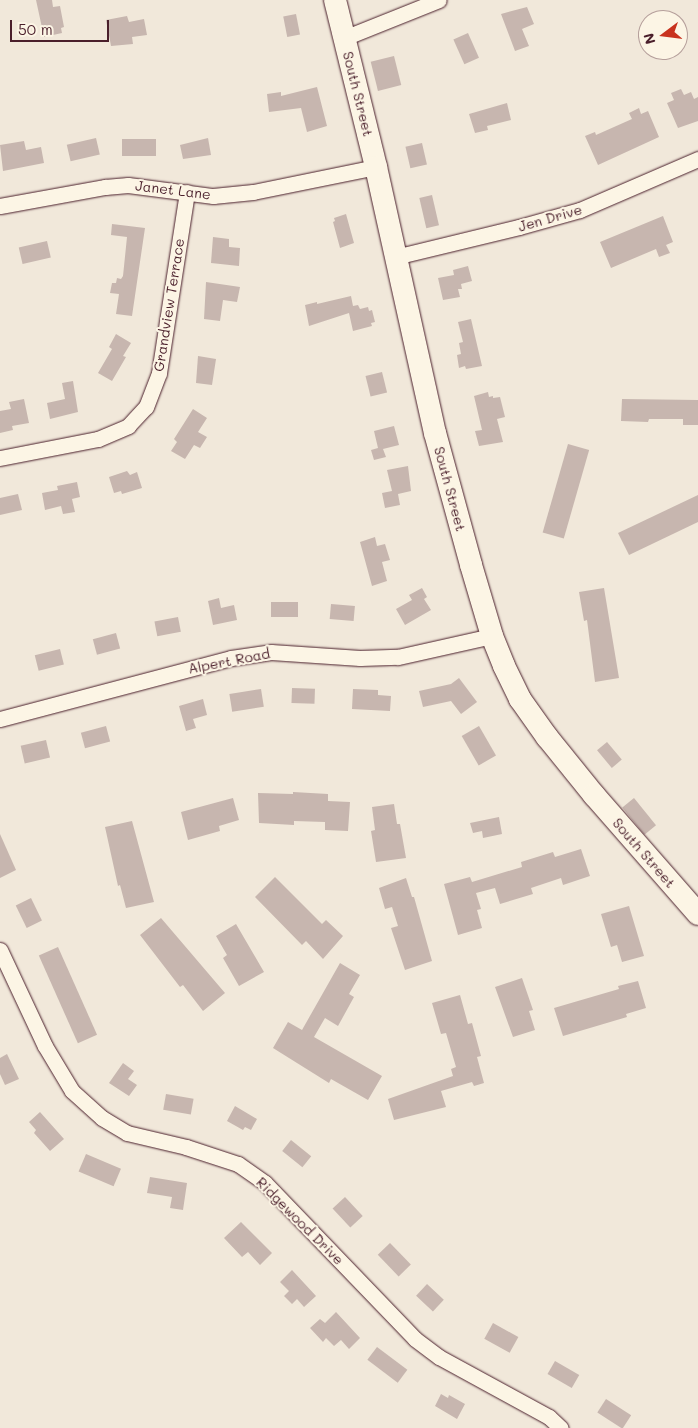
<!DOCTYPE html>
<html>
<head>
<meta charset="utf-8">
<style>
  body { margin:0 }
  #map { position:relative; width:698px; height:1428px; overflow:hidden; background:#f1e8da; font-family:Mali,sans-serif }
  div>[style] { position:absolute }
  .building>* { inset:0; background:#c7b6af; transform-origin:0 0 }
  .roads { filter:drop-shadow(0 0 1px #4a1f2b) drop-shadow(0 0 1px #4a1f2b) }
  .street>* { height:15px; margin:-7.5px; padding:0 7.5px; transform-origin:7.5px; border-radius:7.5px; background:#fcf5e5 }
  .secondary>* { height:22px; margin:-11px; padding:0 11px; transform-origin:11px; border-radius:11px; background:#fcf5e5 }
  span { translate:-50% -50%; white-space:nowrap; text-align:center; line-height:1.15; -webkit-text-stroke:4px #fcf5e5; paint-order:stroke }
  .street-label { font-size:14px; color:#4a1f2b }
  .north { position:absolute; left:638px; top:10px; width:50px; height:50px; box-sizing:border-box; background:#fcf5e5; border:1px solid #b59f9b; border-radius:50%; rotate:255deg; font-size:14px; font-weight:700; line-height:20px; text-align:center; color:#4a1f2b }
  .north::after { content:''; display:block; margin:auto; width:18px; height:22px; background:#c8321e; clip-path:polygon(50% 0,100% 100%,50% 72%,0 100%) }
  .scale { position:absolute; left:10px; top:20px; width:99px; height:22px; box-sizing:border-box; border:2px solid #4a1f2b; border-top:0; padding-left:6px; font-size:15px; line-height:18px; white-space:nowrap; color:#4a1f2b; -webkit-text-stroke:4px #fcf5e5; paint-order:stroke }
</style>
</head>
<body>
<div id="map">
  <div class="building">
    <i style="clip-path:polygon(36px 0,52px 0,53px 7px,60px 6px,64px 27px,61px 28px,62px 33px,44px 37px)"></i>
    <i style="clip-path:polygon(527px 7px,534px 24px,522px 29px,529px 46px,515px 51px,501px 14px)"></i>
    <i style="left:296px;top:14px;width:21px;height:13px;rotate:79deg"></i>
    <i style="clip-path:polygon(127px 16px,129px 22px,144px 19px,147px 35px,132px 37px,133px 44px,111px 46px,106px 20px)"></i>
    <i style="left:468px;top:33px;width:27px;height:16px;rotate:66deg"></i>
    <i style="left:394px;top:56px;width:30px;height:24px;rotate:76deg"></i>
    <i style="clip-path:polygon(317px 87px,327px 126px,307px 132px,301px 108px,269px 112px,267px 94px,281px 92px,281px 96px)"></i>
    <i style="clip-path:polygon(681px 89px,684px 95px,691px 92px,694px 99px,698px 97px,698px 121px,678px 128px,667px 103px,674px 100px,671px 93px)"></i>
    <i style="clip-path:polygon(507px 103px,511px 120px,487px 126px,488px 130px,475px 133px,469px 114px)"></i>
    <i style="clip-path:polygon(639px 108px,641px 114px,648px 111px,659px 137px,598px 165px,585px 136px,595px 132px,596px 135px,632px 119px,629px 113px)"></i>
    <i style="left:96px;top:138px;width:17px;height:30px;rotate:77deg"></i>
    <i style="clip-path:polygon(208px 138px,211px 155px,183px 159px,180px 145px)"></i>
    <i style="left:156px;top:139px;width:17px;height:34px;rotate:90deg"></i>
    <i style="clip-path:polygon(24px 141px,26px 150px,41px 147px,44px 163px,3px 171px,0 145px)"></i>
    <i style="left:422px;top:143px;width:22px;height:17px;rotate:77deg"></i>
    <i style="left:432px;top:195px;width:31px;height:13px;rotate:77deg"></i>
    <i style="clip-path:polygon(346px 214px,354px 243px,340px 248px,333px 222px,335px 221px,334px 218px)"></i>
    <i style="clip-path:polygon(663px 216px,673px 242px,666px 245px,670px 253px,659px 257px,656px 249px,611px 268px,600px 242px)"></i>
    <i style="clip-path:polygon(112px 224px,145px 228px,132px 316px,116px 314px,119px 294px,110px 293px,112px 283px,116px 283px,117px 278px,121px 279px,123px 276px,127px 237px,111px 235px)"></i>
    <i style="clip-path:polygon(213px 237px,229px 239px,229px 247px,240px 248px,239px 266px,211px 263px)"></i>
    <i style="left:47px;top:241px;width:17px;height:29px;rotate:77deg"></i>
    <i style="clip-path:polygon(468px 266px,472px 281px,461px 284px,462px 289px,458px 289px,460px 297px,443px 300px,438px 278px,454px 275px,453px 270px)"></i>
    <i style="clip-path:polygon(206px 282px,240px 287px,237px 302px,223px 300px,220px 321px,204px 319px)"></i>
    <i style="clip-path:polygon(351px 296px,353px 306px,358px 305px,360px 309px,368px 307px,369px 311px,372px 310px,375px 322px,371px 323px,372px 326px,353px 331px,349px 313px,309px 326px,305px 305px,317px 302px,317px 304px)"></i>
    <i style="clip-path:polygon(471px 319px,482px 366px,466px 369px,465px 366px,459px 368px,457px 355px,461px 354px,459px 343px,463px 342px,458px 322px)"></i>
    <i style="clip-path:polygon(116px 334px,131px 343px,123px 356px,126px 357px,112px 381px,98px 373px,112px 349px,109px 347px)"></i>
    <i style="clip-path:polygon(198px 356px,216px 359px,212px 385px,196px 383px)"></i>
    <i style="left:382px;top:372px;width:21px;height:17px;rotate:76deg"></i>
    <i style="clip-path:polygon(73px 381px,78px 412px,50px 419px,47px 403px,65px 399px,62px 383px)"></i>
    <i style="clip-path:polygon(488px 392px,489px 397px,493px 396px,493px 398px,500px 397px,505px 417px,497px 419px,503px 442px,479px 446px,475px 431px,482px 430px,474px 396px)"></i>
    <i style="clip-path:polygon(24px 399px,29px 423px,12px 426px,13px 430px,0 433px,0 411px,11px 409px,9px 402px)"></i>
    <i style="clip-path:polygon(622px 399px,698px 400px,698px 425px,683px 425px,683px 419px,649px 419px,648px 422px,621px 421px)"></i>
    <i style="clip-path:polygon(193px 409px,207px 418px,198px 432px,207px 437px,200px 448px,194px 445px,185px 459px,171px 451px,177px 442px,174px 439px)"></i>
    <i style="clip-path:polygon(394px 426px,399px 445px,383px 449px,386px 457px,374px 460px,371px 450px,378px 448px,374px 431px)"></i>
    <i style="left:568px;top:444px;width:22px;height:92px;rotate:16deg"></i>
    <i style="clip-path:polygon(408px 466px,411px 491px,398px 494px,400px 505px,385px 508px,382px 493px,392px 491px,387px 470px)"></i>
    <i style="clip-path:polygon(127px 471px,130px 475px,137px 472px,142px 488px,122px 494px,121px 491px,114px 493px,109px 477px)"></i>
    <i style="clip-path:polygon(77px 482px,80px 497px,72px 499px,75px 512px,63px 514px,61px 506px,45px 510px,42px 493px,58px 490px,57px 486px)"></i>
    <i style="clip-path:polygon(18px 494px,22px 510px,0 515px,0 498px)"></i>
    <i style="clip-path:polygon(698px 495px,698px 522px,629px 555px,618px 533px)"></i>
    <i style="clip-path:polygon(375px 537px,377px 546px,385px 544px,390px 560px,382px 562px,387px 581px,372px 586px,360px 542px)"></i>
    <i style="clip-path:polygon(422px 588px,427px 597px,424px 599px,431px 610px,405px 625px,396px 609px,412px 600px,409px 595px)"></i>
    <i style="clip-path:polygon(604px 588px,619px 678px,595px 682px,587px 620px,584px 621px,579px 592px)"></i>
    <i style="clip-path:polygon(219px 598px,221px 608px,234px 605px,237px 620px,213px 625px,208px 601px)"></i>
    <i style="left:271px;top:602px;width:27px;height:15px"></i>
    <i style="left:331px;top:604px;width:24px;height:15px;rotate:5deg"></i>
    <i style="left:178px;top:617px;width:15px;height:24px;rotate:79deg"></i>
    <i style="left:116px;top:633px;width:16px;height:24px;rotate:75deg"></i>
    <i style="left:60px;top:649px;width:16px;height:26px;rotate:76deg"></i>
    <i style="clip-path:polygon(459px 678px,477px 702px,461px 714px,451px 701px,423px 707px,419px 691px,451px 684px)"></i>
    <i style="left:292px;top:688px;width:23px;height:15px;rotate:2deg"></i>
    <i style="left:261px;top:689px;width:18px;height:32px;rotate:81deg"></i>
    <i style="clip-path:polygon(353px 689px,378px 690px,378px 695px,391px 696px,390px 711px,352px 709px)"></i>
    <i style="clip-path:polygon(203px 699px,207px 715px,193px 719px,196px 728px,186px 731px,179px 706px)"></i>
    <i style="left:106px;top:726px;width:16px;height:26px;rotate:75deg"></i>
    <i style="left:479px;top:726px;width:34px;height:20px;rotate:60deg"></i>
    <i style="left:46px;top:740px;width:18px;height:26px;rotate:77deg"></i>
    <i style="left:607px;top:742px;width:23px;height:13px;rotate:50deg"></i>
    <i style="clip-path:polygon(293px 792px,328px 794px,328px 801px,350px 802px,348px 831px,325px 830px,325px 822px,294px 821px,294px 825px,259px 823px,258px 793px,293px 794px)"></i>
    <i style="clip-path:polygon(233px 798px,239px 820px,219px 826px,220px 831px,188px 840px,181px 812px)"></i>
    <i style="left:634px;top:798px;width:35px;height:15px;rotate:51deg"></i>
    <i style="clip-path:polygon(394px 804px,397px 824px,400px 824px,406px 858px,376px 862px,371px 831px,375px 830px,372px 807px)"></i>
    <i style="clip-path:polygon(499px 817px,502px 834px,483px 838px,482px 831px,473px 833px,470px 823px)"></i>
    <i style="clip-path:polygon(132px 821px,154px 902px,126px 908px,120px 885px,118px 886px,105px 827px)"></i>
    <i style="clip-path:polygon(0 834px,16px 870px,0 878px)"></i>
    <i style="clip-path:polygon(581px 849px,590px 876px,563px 885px,561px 878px,531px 888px,533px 894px,500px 904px,495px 888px,476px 893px,481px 909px,477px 910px,482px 928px,458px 935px,444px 884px,470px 877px,472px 882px,522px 867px,521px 862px,553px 852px,555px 857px)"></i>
    <i style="clip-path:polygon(275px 877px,322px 924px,326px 920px,343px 936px,323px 959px,306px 941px,302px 945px,255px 897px)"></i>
    <i style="clip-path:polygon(406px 878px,412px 897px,414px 897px,432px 961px,405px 970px,391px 928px,398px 926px,392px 907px,385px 909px,379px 888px)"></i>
    <i style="left:31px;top:898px;width:25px;height:17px;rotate:64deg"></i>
    <i style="clip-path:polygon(629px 906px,644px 956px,622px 962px,617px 945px,611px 947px,601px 914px)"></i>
    <i style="clip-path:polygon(161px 918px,225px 993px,203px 1011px,183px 985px,180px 987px,140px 935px)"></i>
    <i style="clip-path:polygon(236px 924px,264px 972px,239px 986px,223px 958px,227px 955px,216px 936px)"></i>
    <i style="left:58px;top:947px;width:96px;height:21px;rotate:66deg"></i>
    <i style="clip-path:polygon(340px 963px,360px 975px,349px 994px,354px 997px,338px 1026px,325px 1018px,314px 1037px,382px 1076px,368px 1100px,331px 1079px,329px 1083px,273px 1048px,288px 1022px,302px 1030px)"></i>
    <i style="clip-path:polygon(522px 978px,533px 1010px,529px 1011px,535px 1030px,513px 1037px,495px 987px)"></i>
    <i style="clip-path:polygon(638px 981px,646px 1008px,626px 1014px,627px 1017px,563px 1036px,554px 1008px,619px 989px,618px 986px)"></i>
    <i style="clip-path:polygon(460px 995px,468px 1024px,472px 1023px,481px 1056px,477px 1057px,484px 1083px,474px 1086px,472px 1082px,441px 1091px,446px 1107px,394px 1120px,388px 1099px,453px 1076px,451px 1069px,456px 1067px,446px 1033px,441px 1034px,432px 1003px)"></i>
    <i style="clip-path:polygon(7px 1054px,19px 1079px,5px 1085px,0 1074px,0 1058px)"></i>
    <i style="clip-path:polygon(123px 1063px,134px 1071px,128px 1079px,137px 1085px,129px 1096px,109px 1083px)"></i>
    <i style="left:166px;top:1094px;width:28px;height:16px;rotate:10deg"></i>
    <i style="clip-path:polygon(235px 1106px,257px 1119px,251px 1130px,245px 1127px,243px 1130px,227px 1121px)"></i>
    <i style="clip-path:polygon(40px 1112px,64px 1139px,50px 1151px,34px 1133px,36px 1130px,29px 1122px)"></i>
    <i style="left:291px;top:1140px;width:26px;height:14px;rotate:39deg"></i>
    <i style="left:86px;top:1154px;width:38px;height:19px;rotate:23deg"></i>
    <i style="clip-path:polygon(150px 1177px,187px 1183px,183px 1210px,170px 1208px,172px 1197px,147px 1193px)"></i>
    <i style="left:345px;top:1197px;width:26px;height:17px;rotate:47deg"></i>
    <i style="clip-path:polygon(241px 1222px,272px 1253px,260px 1265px,248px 1252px,242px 1257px,224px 1238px)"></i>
    <i style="left:390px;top:1243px;width:30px;height:17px;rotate:46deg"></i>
    <i style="clip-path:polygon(292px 1270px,316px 1296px,304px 1307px,297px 1299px,292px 1304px,284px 1296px,289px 1291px,280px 1282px)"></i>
    <i style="left:427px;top:1284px;width:23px;height:16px;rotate:43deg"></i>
    <i style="clip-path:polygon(336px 1312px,360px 1338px,349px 1349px,341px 1340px,334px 1346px,326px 1338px,323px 1342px,310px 1328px,320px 1319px,325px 1323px)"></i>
    <i style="left:493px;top:1323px;width:29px;height:18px;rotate:29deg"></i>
    <i style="left:377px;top:1347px;width:38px;height:16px;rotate:37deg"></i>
    <i style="left:555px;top:1361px;width:28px;height:15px;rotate:30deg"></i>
    <i style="clip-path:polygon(441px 1394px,448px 1398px,449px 1395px,465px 1404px,457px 1419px,435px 1406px)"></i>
    <i style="left:606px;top:1399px;width:30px;height:16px;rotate:33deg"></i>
  </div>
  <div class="roads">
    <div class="street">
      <i style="left:344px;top:38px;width:102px;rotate:-21.8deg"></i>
      <i style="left:0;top:206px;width:107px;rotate:-10.3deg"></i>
      <i style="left:105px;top:187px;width:23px;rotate:-5deg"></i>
      <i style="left:128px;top:185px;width:86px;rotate:7.4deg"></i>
      <i style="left:213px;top:196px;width:40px;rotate:-5.7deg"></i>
      <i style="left:253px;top:192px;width:126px;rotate:-11.5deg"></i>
      <i style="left:395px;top:257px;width:128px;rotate:-13.6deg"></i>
      <i style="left:519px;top:227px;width:63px;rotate:-15.6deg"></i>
      <i style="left:580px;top:210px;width:129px;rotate:-23.4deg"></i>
      <i style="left:0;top:458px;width:100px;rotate:-11deg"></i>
      <i style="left:98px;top:439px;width:33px;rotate:-23deg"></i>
      <i style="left:128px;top:426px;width:26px;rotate:-47deg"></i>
      <i style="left:146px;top:407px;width:36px;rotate:-69deg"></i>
      <i style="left:159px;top:373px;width:183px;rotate:-81.2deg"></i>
      <i style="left:0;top:719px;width:239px;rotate:-14.8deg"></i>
      <i style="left:231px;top:658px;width:40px;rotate:-8.5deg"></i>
      <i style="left:271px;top:652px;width:89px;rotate:3.9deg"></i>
      <i style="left:360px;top:658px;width:38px;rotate:-2deg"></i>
      <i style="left:398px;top:657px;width:96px;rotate:-12.6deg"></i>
      <i style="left:0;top:950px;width:106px;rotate:64.9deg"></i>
      <i style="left:45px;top:1046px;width:52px;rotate:59deg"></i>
      <i style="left:72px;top:1091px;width:40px;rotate:42deg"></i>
      <i style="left:102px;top:1118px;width:29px;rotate:31deg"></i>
      <i style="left:127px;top:1133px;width:61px;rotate:13.3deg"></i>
      <i style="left:186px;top:1147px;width:55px;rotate:18.1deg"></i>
      <i style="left:238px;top:1164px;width:33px;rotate:35deg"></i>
      <i style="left:265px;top:1183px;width:216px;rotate:46.1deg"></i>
      <i style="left:415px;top:1339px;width:30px;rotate:37deg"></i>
      <i style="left:439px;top:1357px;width:125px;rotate:28.6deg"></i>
      <i style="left:549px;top:1417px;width:16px;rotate:43deg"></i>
    </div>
    <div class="secondary">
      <i style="left:335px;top:0;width:172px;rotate:76.2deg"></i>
      <i style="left:376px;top:167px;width:272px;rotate:77.5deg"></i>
      <i style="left:435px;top:433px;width:137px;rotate:74.7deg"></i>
      <i style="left:471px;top:565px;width:74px;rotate:73.5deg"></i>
      <i style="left:492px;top:636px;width:32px;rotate:68deg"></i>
      <i style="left:504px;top:666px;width:37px;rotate:64deg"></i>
      <i style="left:520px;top:699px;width:47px;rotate:54.6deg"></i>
      <i style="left:547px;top:737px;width:75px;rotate:51deg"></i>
      <i style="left:594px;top:795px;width:158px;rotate:48.8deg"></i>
    </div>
  </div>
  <div class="street-label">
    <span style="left:358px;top:94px;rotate:76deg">South Street</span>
    <span style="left:173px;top:190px;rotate:7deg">Janet Lane</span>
    <span style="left:550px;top:218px;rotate:-16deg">Jen Drive</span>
    <span style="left:169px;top:305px;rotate:-81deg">Grandview Terrace</span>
    <span style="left:450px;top:489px;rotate:75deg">South Street</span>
    <span style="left:229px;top:661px;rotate:-11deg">Alpert Road</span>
    <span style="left:644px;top:853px;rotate:49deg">South Street</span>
    <span style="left:300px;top:1221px;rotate:45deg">Ridgewood Drive</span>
  </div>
  <div class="north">N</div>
  <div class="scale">50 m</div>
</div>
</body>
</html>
